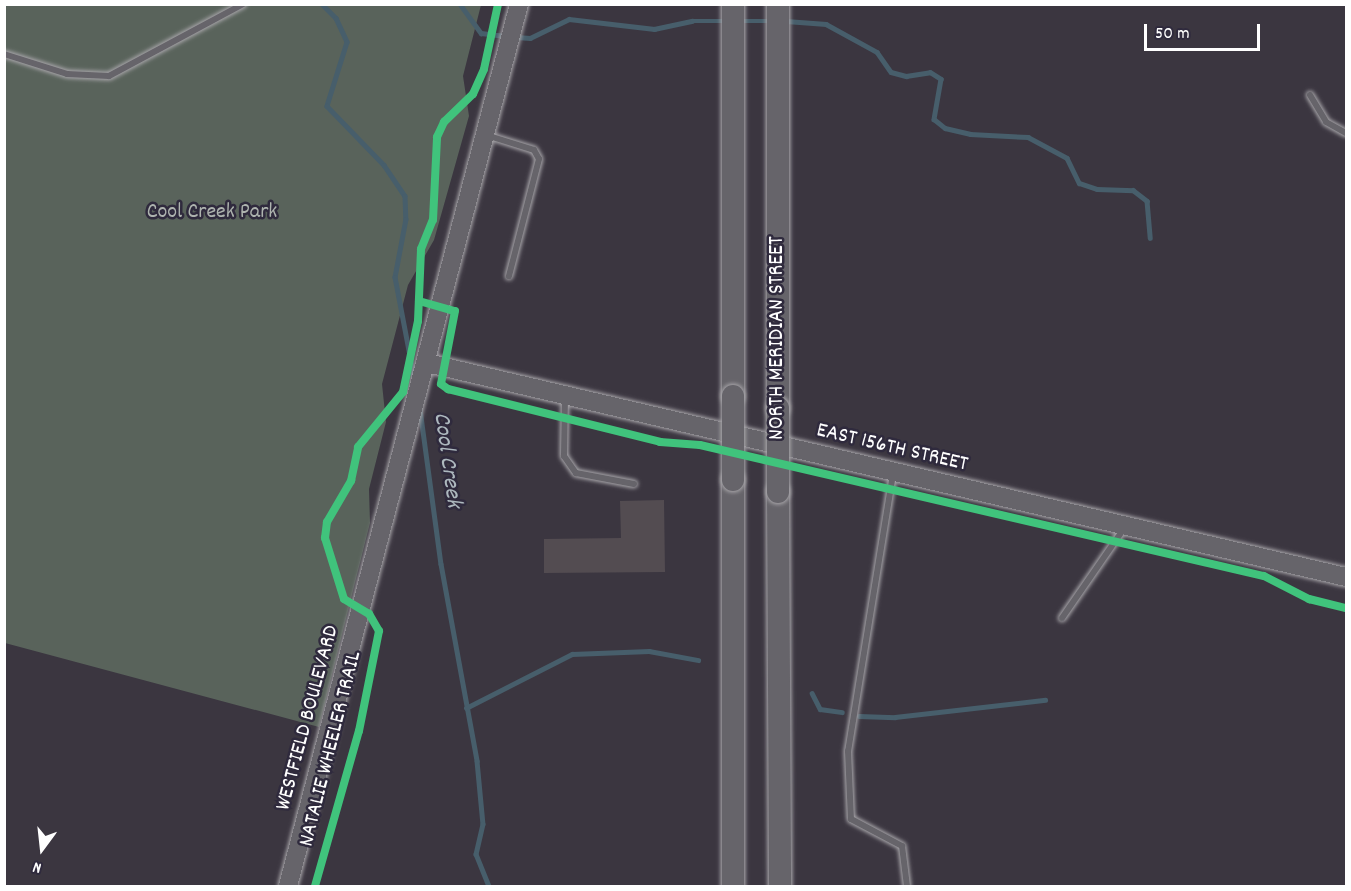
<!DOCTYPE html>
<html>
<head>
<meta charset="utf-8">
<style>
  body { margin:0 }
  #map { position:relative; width:1351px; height:891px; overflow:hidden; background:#3b3640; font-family:Dekko,sans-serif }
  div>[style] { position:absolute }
  .green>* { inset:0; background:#59635b }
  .stream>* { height:4.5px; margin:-2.25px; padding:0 2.25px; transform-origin:2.25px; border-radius:2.25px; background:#475e6b }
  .building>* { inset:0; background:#534c51 }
  .roads { filter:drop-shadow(0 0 2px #a7a5a9) drop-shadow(0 0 2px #a7a5a9) }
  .lane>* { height:6px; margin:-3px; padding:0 3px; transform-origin:3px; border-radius:3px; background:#66646a }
  .secondary>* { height:18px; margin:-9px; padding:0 9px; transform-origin:9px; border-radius:9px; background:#66646a }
  .highway>* { height:22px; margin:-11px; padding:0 11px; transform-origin:11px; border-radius:11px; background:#66646a }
  .bridges { filter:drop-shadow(0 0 2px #a7a5a9) drop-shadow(0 0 2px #a7a5a9) }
  .highway-bridge>* { height:22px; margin:-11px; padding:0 11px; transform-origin:11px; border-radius:11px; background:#66646a }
  .cycleway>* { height:8px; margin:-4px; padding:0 4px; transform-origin:4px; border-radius:4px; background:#40c37c }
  span { translate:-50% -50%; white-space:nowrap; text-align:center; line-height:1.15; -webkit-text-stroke:5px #2f2a3d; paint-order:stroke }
  .park-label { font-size:22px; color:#aeb4af }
  .street-label { font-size:22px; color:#fff }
  .water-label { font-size:24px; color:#adb8be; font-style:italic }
  .frame { position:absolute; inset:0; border:6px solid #fff; pointer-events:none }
  .north { position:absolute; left:12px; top:819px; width:60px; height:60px; -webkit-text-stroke:4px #2f2a3d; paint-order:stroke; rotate:195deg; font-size:16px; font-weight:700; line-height:24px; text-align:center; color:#fff }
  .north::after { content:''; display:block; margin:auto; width:21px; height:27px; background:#fff; clip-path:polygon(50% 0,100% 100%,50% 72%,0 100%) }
  .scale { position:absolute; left:1144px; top:24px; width:116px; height:27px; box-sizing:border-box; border:3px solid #fff; border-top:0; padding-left:8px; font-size:18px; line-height:21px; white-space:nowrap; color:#fff; -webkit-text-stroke:4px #2f2a3d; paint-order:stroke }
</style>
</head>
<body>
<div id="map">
  <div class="green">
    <i style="clip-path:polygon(4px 5px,481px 5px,463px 76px,469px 116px,434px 240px,408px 285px,382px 384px,386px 422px,369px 489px,370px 523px,319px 727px,5px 643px)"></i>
  </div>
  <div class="stream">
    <i style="left:322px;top:4px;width:20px;rotate:45deg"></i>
    <i style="left:336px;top:18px;width:26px;rotate:65deg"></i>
    <i style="left:347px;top:42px;width:67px;rotate:107.4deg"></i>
    <i style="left:327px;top:106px;width:82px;rotate:46deg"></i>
    <i style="left:384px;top:165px;width:37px;rotate:56deg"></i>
    <i style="left:405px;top:196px;width:23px;rotate:88deg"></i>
    <i style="left:406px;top:219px;width:59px;rotate:100.7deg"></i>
    <i style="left:395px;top:277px;width:102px;rotate:79.2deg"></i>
    <i style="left:460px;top:4px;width:36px;rotate:54deg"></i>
    <i style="left:481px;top:33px;width:24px;rotate:7deg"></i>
    <i style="left:741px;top:21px;width:30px"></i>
    <i style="left:786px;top:21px;width:40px;rotate:4.3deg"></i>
    <i style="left:826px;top:24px;width:58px;rotate:28.8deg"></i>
    <i style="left:877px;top:52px;width:24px;rotate:55deg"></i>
    <i style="left:891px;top:72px;width:16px;rotate:15deg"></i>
    <i style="left:906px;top:76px;width:24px;rotate:-9deg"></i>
    <i style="left:930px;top:72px;width:13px;rotate:32deg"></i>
    <i style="left:941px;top:79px;width:41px;rotate:99.9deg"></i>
    <i style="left:934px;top:119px;width:14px;rotate:39deg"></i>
    <i style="left:945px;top:128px;width:26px;rotate:13deg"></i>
    <i style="left:970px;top:134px;width:58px;rotate:3deg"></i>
    <i style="left:1028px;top:137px;width:44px;rotate:28.3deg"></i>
    <i style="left:1067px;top:158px;width:28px;rotate:64deg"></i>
    <i style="left:1079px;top:183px;width:19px;rotate:18deg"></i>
    <i style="left:1097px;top:189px;width:36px;rotate:2deg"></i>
    <i style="left:1133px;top:190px;width:18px;rotate:38deg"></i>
    <i style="left:1147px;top:201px;width:37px;rotate:85deg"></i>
    <i style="left:516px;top:37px;width:14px;rotate:4deg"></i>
    <i style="left:530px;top:38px;width:43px;rotate:-26deg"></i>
    <i style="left:569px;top:19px;width:86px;rotate:6.7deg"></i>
    <i style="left:654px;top:29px;width:39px;rotate:-12deg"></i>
    <i style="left:692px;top:21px;width:34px"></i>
    <i style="left:420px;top:409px;width:156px;rotate:82.3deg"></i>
    <i style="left:441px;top:564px;width:200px;rotate:79.6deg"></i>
    <i style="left:477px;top:761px;width:63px;rotate:84.6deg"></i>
    <i style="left:483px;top:824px;width:31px;rotate:103deg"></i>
    <i style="left:476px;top:854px;width:35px;rotate:68deg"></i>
    <i style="left:812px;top:693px;width:18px;rotate:63deg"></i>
    <i style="left:820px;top:709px;width:22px;rotate:8deg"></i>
    <i style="left:466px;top:708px;width:119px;rotate:-27deg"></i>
    <i style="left:572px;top:654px;width:77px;rotate:-2.2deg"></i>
    <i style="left:649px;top:651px;width:50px;rotate:10.4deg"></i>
    <i style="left:859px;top:716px;width:36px;rotate:2deg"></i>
    <i style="left:895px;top:717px;width:151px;rotate:-6.5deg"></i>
  </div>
  <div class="building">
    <i style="clip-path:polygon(664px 500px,665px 572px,544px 573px,544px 539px,621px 538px,620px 501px)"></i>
  </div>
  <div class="roads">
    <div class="lane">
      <i style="left:4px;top:54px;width:66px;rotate:17.6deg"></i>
      <i style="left:67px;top:74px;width:42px;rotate:2.7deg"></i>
      <i style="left:109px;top:76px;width:152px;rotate:-28.2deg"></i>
      <i style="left:1310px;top:95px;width:31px;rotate:59deg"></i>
      <i style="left:1326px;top:122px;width:23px;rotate:29deg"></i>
      <i style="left:486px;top:135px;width:50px;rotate:17.4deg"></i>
      <i style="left:534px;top:150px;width:10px;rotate:61deg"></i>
      <i style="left:539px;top:159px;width:121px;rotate:104.4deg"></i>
      <i style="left:565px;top:397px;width:59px;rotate:91deg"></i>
      <i style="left:564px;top:456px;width:21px;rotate:55deg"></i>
      <i style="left:576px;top:473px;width:59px;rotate:10.7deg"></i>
      <i style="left:893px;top:474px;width:281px;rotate:99.2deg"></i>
      <i style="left:848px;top:751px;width:68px;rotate:87.5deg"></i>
      <i style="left:851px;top:819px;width:58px;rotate:27.9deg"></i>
      <i style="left:902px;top:846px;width:40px;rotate:82.9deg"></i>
      <i style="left:1062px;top:618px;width:111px;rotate:-55.3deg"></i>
    </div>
    <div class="secondary">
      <i style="left:427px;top:363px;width:944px;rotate:13.11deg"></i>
      <i style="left:288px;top:886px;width:912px;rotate:-75.32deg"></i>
    </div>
    <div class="highway">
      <i style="left:733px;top:4px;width:392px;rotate:90deg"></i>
      <i style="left:778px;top:408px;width:404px;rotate:-90deg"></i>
      <i style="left:778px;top:492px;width:394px;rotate:89.7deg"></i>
      <i style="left:733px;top:886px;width:406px;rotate:-90deg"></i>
    </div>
  </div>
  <div class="bridges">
    <div class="highway-bridge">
      <i style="left:733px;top:480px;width:84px;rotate:-90deg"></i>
      <i style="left:778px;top:492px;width:84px;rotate:-90deg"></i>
    </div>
  </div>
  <div class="cycleway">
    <i style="left:419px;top:301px;width:37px;rotate:16deg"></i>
    <i style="left:455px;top:311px;width:74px;rotate:100.9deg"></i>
    <i style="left:441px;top:384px;width:9px;rotate:36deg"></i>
    <i style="left:448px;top:389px;width:219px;rotate:14deg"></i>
    <i style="left:660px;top:442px;width:40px;rotate:4.3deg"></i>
    <i style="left:700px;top:445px;width:579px;rotate:13.08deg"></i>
    <i style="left:1264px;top:576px;width:51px;rotate:27.1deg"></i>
    <i style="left:1309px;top:599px;width:38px;rotate:14deg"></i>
    <i style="left:315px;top:886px;width:161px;rotate:-74.2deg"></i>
    <i style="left:359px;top:731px;width:102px;rotate:-78.7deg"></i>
    <i style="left:379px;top:631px;width:20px;rotate:-120deg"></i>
    <i style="left:369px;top:614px;width:29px;rotate:-149deg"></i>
    <i style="left:344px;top:599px;width:64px;rotate:-107.3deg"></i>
    <i style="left:325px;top:538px;width:16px;rotate:-83deg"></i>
    <i style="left:327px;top:522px;width:48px;rotate:-59.7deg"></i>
    <i style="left:351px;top:481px;width:35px;rotate:-78deg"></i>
    <i style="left:358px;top:447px;width:71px;rotate:-50.7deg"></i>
    <i style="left:403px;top:392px;width:73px;rotate:-78.1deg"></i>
    <i style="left:418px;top:321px;width:72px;rotate:-87.6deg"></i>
    <i style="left:421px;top:249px;width:31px;rotate:-68deg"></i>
    <i style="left:433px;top:220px;width:83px;rotate:-87.2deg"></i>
    <i style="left:437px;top:137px;width:17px;rotate:-65deg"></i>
    <i style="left:444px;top:122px;width:40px;rotate:-44deg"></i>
    <i style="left:473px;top:94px;width:27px;rotate:-66deg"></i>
    <i style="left:484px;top:69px;width:66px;rotate:-77.8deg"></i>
  </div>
  <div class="park-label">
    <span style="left:212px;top:213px">Cool Creek Park</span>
  </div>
  <div class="street-label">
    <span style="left:778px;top:338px;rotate:-90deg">NORTH MERIDIAN STREET</span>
    <span style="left:892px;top:448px;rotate:13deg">EAST 156TH STREET</span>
    <span style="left:308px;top:718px;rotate:-75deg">WESTFIELD BOULEVARD</span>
    <span style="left:331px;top:749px;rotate:-76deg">NATALIE WHEELER TRAIL</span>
  </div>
  <div class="water-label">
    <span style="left:446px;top:460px;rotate:82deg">Cool Creek</span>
  </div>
  <div class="frame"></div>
  <div class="north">N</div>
  <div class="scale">50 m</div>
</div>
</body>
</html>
